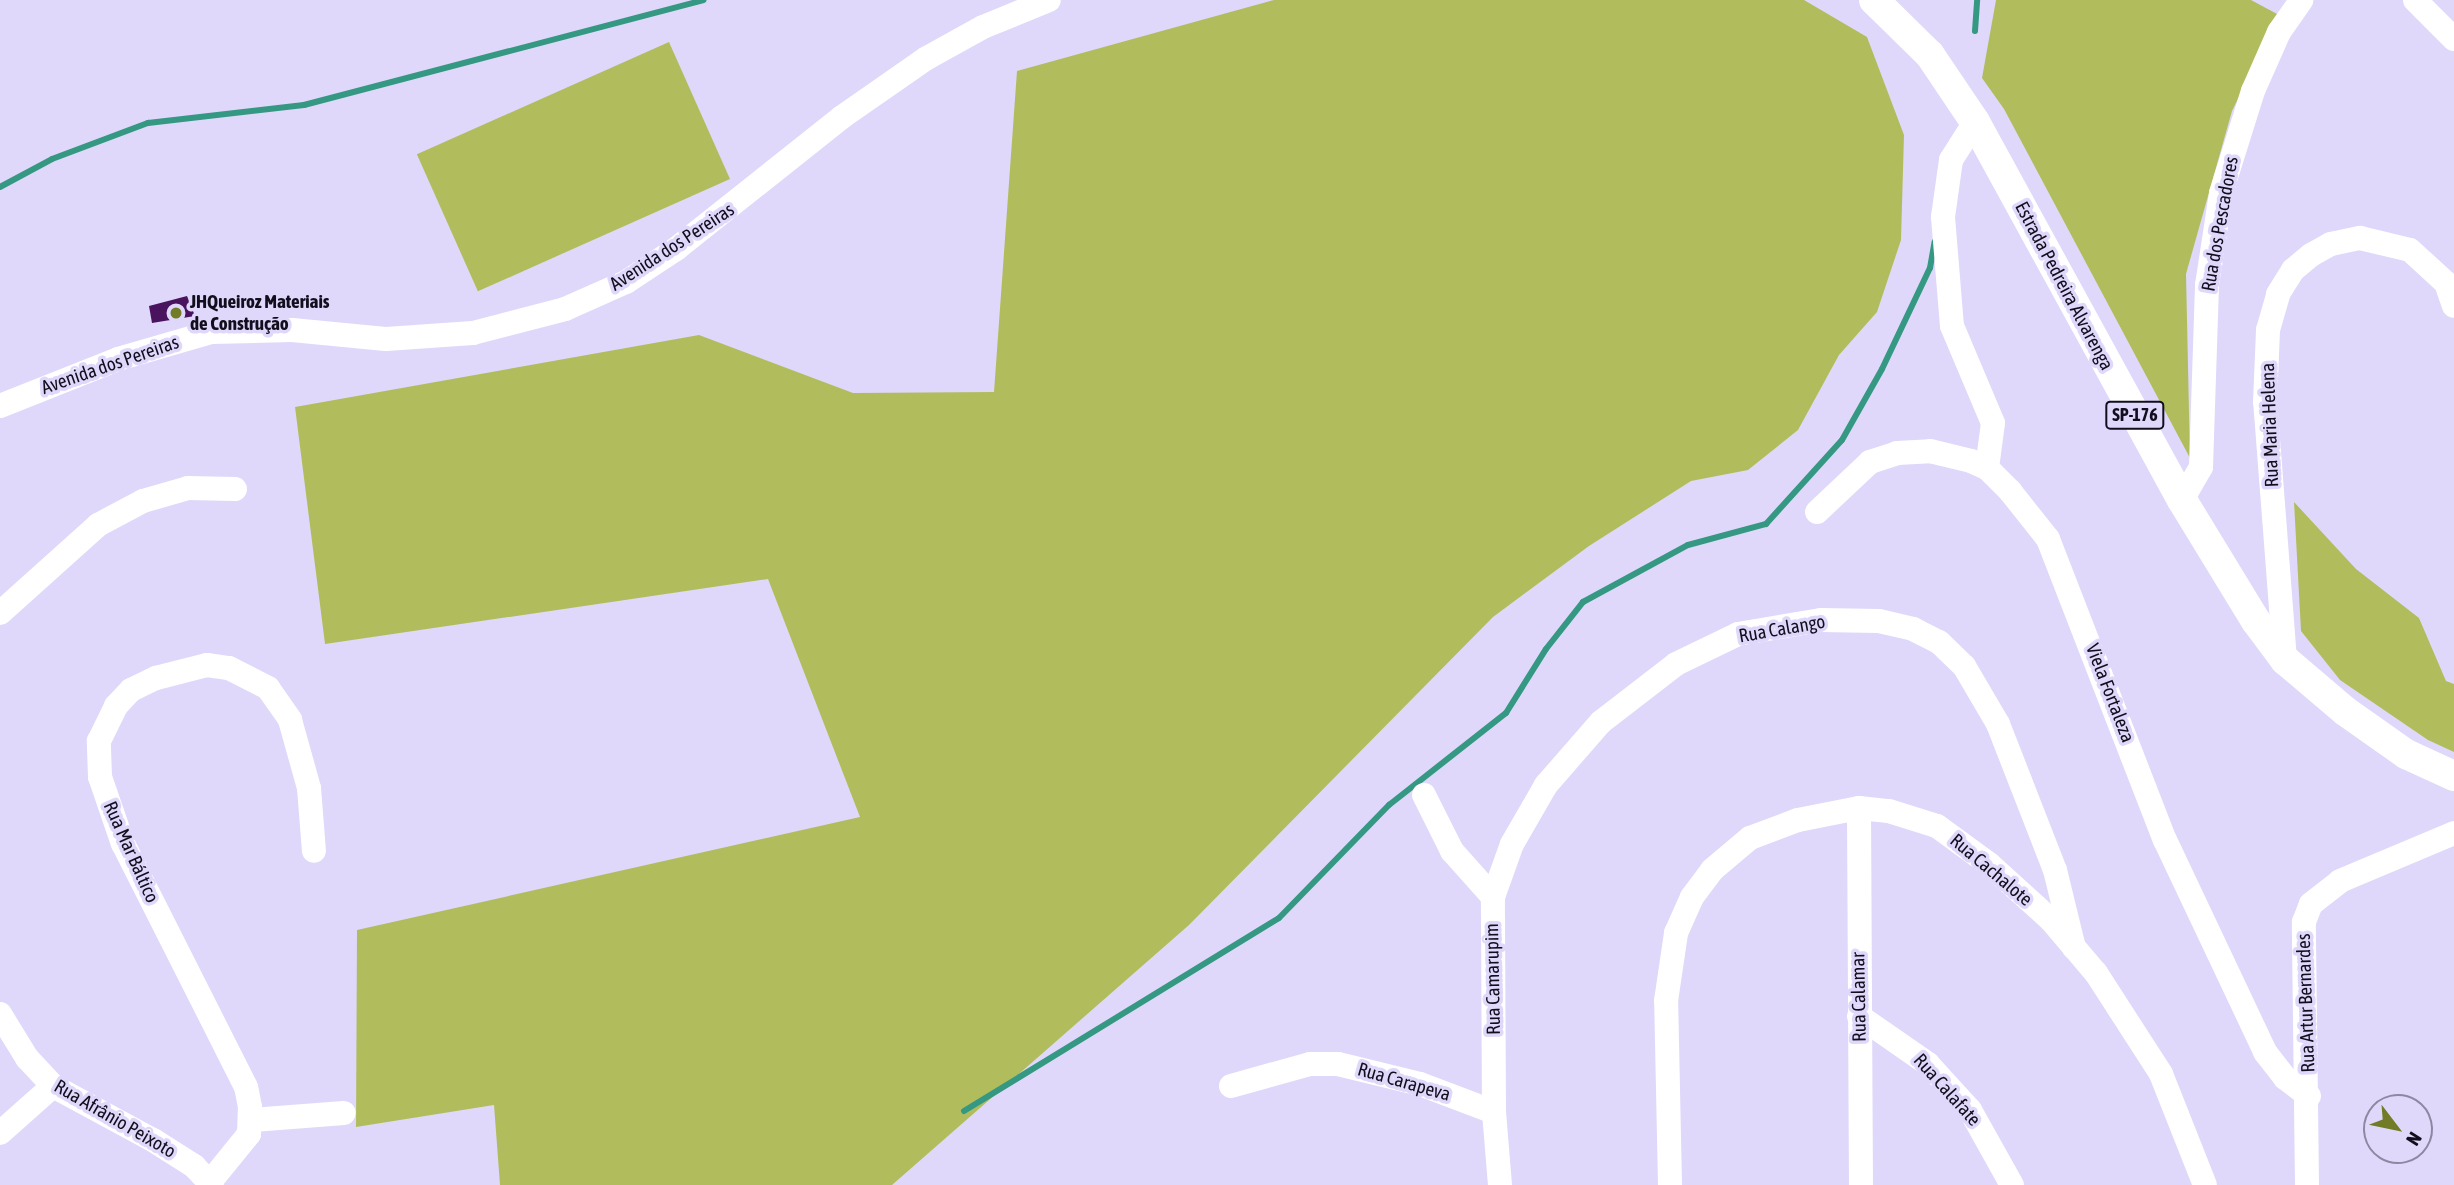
<!DOCTYPE html>
<html>
<head>
<meta charset="utf-8">
<style>
  body { margin:0 }
  #map { position:relative; width:2454px; height:1185px; overflow:hidden; background:#dfd8fa; font-family:"Asap Condensed",sans-serif }
  div>[style] { position:absolute }
  .green>* { inset:0; background:#b1bd5d; transform-origin:0 0 }
  .stream>* { height:6px; margin:-3px; padding:0 3px; transform-origin:3px; border-radius:3px; background:#359882 }
  .building>* { inset:0; background:#4a135e }
  .minor>* { height:24px; margin:-12px; padding:0 12px; transform-origin:12px; border-radius:12px; background:#fff }
  .major>* { height:30px; margin:-15px; padding:0 15px; transform-origin:15px; border-radius:15px; background:#fff }
  .dots>* { width:19px; height:19px; translate:-50% -50%; box-sizing:border-box; border:4px solid #dfd8fa; border-radius:50% }
  span { translate:-50% -50%; white-space:nowrap; text-align:center; line-height:1.15; -webkit-text-stroke:7px #dfd8fa; paint-order:stroke }
  .shield-label span { padding:2px 5px; background:#dfd8fa; border:2px solid; border-radius:5px; -webkit-text-stroke-width:0 }
  .shield-label { font-size:18px; color:#120e1d; font-weight:700 }
  .street-label { font-size:19px; color:#120e1d }
  .poi-label { font-size:19px; color:#120e1d; font-weight:700 }
  .left { translate:0 -50%; text-align:left }
  .north { position:absolute; left:2363px; top:1094px; width:70px; height:70px; box-sizing:border-box; background:#dfd8fa; border:2px solid #8d87a2; border-radius:50%; rotate:122deg; font-size:19px; font-weight:700; line-height:28px; text-align:center; color:#120e1d }
  .north::after { content:''; display:block; margin:auto; width:24px; height:32px; background:#727c27; clip-path:polygon(50% 0,100% 100%,50% 72%,0 100%) }
</style>
</head>
<body>
<div id="map">
  <div class="green">
    <i style="clip-path:polygon(1274px 0,1804px 0,1867px 37px,1904px 135px,1901px 240px,1877px 312px,1839px 355px,1798px 430px,1748px 470px,1691px 481px,1589px 546px,1493px 617px,1189px 925px,892px 1185px,500px 1185px,494px 1105px,356px 1127px,357px 930px,860px 817px,768px 579px,325px 644px,295px 407px,699px 335px,853px 393px,994px 392px,1017px 71px)"></i>
    <i style="clip-path:polygon(1996px 0,2251px 0,2279px 15px,2232px 111px,2186px 274px,2190px 458px,2004px 109px,1982px 78px)"></i>
    <i style="left:669px;top:42px;width:150px;height:276px;rotate:66deg"></i>
    <i style="clip-path:polygon(2294px 502px,2356px 569px,2419px 618px,2446px 681px,2454px 684px,2454px 752px,2428px 740px,2340px 680px,2301px 631px)"></i>
  </div>
  <div class="stream">
    <i style="left:1975px;top:31px;width:31px;rotate:-86deg"></i>
    <i style="left:0;top:187px;width:59px;rotate:-28.3deg"></i>
    <i style="left:52px;top:159px;width:103px;rotate:-20.6deg"></i>
    <i style="left:148px;top:123px;width:157px;rotate:-6.6deg"></i>
    <i style="left:304px;top:105px;width:413px;rotate:-14.7deg"></i>
    <i style="left:964px;top:1111px;width:369px;rotate:-31.5deg"></i>
    <i style="left:1279px;top:918px;width:158px;rotate:-45.8deg"></i>
    <i style="left:1389px;top:805px;width:149px;rotate:-38.2deg"></i>
    <i style="left:1506px;top:713px;width:75px;rotate:-58deg"></i>
    <i style="left:1546px;top:649px;width:60px;rotate:-51.8deg"></i>
    <i style="left:1583px;top:602px;width:119px;rotate:-28.5deg"></i>
    <i style="left:1688px;top:545px;width:81px;rotate:-15.1deg"></i>
    <i style="left:1766px;top:524px;width:113px;rotate:-47.9deg"></i>
    <i style="left:1842px;top:440px;width:81px;rotate:-60.6deg"></i>
    <i style="left:1882px;top:369px;width:112px;rotate:-64.6deg"></i>
    <i style="left:1930px;top:268px;width:27px;rotate:-80deg"></i>
  </div>
  <div class="building">
    <i style="clip-path:polygon(187px 296px,195px 316px,152px 323px,149px 306px)"></i>
  </div>
  <div class="minor">
    <i style="left:2415px;top:0;width:55px;rotate:45deg"></i>
    <i style="left:1975px;top:122px;width:45px;rotate:122.3deg"></i>
    <i style="left:1951px;top:160px;width:58px;rotate:98deg"></i>
    <i style="left:1943px;top:217px;width:109px;rotate:85.3deg"></i>
    <i style="left:1952px;top:326px;width:105px;rotate:67.1deg"></i>
    <i style="left:1993px;top:423px;width:45px;rotate:97.6deg"></i>
    <i style="left:0;top:406px;width:127px;rotate:-21.7deg"></i>
    <i style="left:118px;top:359px;width:97px;rotate:-16.2deg"></i>
    <i style="left:211px;top:332px;width:81px;rotate:-1.4deg"></i>
    <i style="left:292px;top:330px;width:94px;rotate:5.5deg"></i>
    <i style="left:386px;top:339px;width:87px;rotate:-3.9deg"></i>
    <i style="left:473px;top:333px;width:95px;rotate:-14.6deg"></i>
    <i style="left:565px;top:309px;width:67px;rotate:-23.9deg"></i>
    <i style="left:626px;top:282px;width:60px;rotate:-33.4deg"></i>
    <i style="left:676px;top:249px;width:212px;rotate:-38.5deg"></i>
    <i style="left:842px;top:117px;width:103px;rotate:-34.8deg"></i>
    <i style="left:927px;top:58px;width:64px;rotate:-29deg"></i>
    <i style="left:983px;top:27px;width:71px;rotate:-22.2deg"></i>
    <i style="left:2182px;top:500px;width:38px;rotate:-60deg"></i>
    <i style="left:2201px;top:467px;width:182px;rotate:-88.1deg"></i>
    <i style="left:2207px;top:285px;width:93px;rotate:-81.3deg"></i>
    <i style="left:2221px;top:193px;width:107px;rotate:-72.6deg"></i>
    <i style="left:2253px;top:91px;width:64px;rotate:-66.2deg"></i>
    <i style="left:2279px;top:32px;width:39px;rotate:-55deg"></i>
    <i style="left:1817px;top:512px;width:73px;rotate:-43.3deg"></i>
    <i style="left:1870px;top:462px;width:28px;rotate:-18deg"></i>
    <i style="left:1897px;top:453px;width:33px;rotate:-3deg"></i>
    <i style="left:1930px;top:451px;width:42px;rotate:13.7deg"></i>
    <i style="left:1971px;top:461px;width:17px;rotate:24deg"></i>
    <i style="left:1987px;top:468px;width:33px;rotate:45deg"></i>
    <i style="left:2010px;top:491px;width:61px;rotate:51.6deg"></i>
    <i style="left:2048px;top:539px;width:323px;rotate:68.8deg"></i>
    <i style="left:2165px;top:840px;width:234px;rotate:64.7deg"></i>
    <i style="left:2265px;top:1052px;width:33px;rotate:52deg"></i>
    <i style="left:2285px;top:1078px;width:30px;rotate:37deg"></i>
    <i style="left:0;top:613px;width:132px;rotate:-41.9deg"></i>
    <i style="left:98px;top:525px;width:51px;rotate:-28.1deg"></i>
    <i style="left:143px;top:501px;width:47px;rotate:-16.1deg"></i>
    <i style="left:188px;top:488px;width:47px;rotate:1.2deg"></i>
    <i style="left:2285px;top:660px;width:259px;rotate:-94.4deg"></i>
    <i style="left:2265px;top:402px;width:72px;rotate:-87.6deg"></i>
    <i style="left:2268px;top:330px;width:37px;rotate:-74deg"></i>
    <i style="left:2278px;top:294px;width:28px;rotate:-58deg"></i>
    <i style="left:2293px;top:270px;width:23px;rotate:-40deg"></i>
    <i style="left:2311px;top:255px;width:23px;rotate:-29deg"></i>
    <i style="left:2331px;top:244px;width:30px;rotate:-12deg"></i>
    <i style="left:2360px;top:238px;width:51px;rotate:13.5deg"></i>
    <i style="left:2410px;top:250px;width:49px;rotate:42.5deg"></i>
    <i style="left:2446px;top:283px;width:24px;rotate:71deg"></i>
    <i style="left:1424px;top:795px;width:63px;rotate:63.4deg"></i>
    <i style="left:1452px;top:851px;width:62px;rotate:48.3deg"></i>
    <i style="left:1859px;top:808px;width:377px;rotate:89.7deg"></i>
    <i style="left:0;top:1014px;width:52px;rotate:58.5deg"></i>
    <i style="left:27px;top:1058px;width:38px;rotate:47deg"></i>
    <i style="left:53px;top:1086px;width:114px;rotate:28.4deg"></i>
    <i style="left:153px;top:1140px;width:49px;rotate:32.4deg"></i>
    <i style="left:194px;top:1166px;width:26px;rotate:47deg"></i>
    <i style="left:1859px;top:1016px;width:84px;rotate:34.8deg"></i>
    <i style="left:1928px;top:1064px;width:62px;rotate:47.6deg"></i>
    <i style="left:1970px;top:1110px;width:86px;rotate:60.8deg"></i>
    <i style="left:1231px;top:1086px;width:82px;rotate:-15.6deg"></i>
    <i style="left:1310px;top:1064px;width:28px"></i>
    <i style="left:1338px;top:1064px;width:84px;rotate:13.7deg"></i>
    <i style="left:1420px;top:1084px;width:79px;rotate:20.7deg"></i>
    <i style="left:252px;top:1120px;width:92px;rotate:-4.4deg"></i>
    <i style="left:0;top:1133px;width:71px;rotate:-41.6deg"></i>
    <i style="left:210px;top:1182px;width:62px;rotate:-50.9deg"></i>
    <i style="left:249px;top:1134px;width:27px;rotate:-88deg"></i>
    <i style="left:250px;top:1107px;width:20px;rotate:-101deg"></i>
    <i style="left:246px;top:1087px;width:272px;rotate:-116.8deg"></i>
    <i style="left:123px;top:844px;width:71px;rotate:-108.9deg"></i>
    <i style="left:100px;top:777px;width:36px;rotate:-92deg"></i>
    <i style="left:99px;top:741px;width:39px;rotate:-64deg"></i>
    <i style="left:116px;top:706px;width:22px;rotate:-47deg"></i>
    <i style="left:131px;top:690px;width:28px;rotate:-26deg"></i>
    <i style="left:156px;top:678px;width:53px;rotate:-14.3deg"></i>
    <i style="left:207px;top:665px;width:22px;rotate:8deg"></i>
    <i style="left:229px;top:668px;width:44px;rotate:27.1deg"></i>
    <i style="left:268px;top:688px;width:39px;rotate:55deg"></i>
    <i style="left:290px;top:720px;width:71px;rotate:74.4deg"></i>
    <i style="left:309px;top:788px;width:63px;rotate:85.5deg"></i>
    <i style="left:1500px;top:1185px;width:73px;rotate:-94.7deg"></i>
    <i style="left:1494px;top:1112px;width:215px;rotate:-90.3deg"></i>
    <i style="left:1493px;top:897px;width:56px;rotate:-70.3deg"></i>
    <i style="left:1512px;top:844px;width:68px;rotate:-60deg"></i>
    <i style="left:1546px;top:785px;width:84px;rotate:-48.9deg"></i>
    <i style="left:1601px;top:722px;width:95px;rotate:-37.7deg"></i>
    <i style="left:1676px;top:664px;width:69px;rotate:-25.8deg"></i>
    <i style="left:1738px;top:634px;width:84px;rotate:-9.6deg"></i>
    <i style="left:1821px;top:620px;width:58px;rotate:1deg"></i>
    <i style="left:1879px;top:621px;width:35px;rotate:13deg"></i>
    <i style="left:1913px;top:629px;width:29px;rotate:27deg"></i>
    <i style="left:1939px;top:642px;width:35px;rotate:44deg"></i>
    <i style="left:1964px;top:666px;width:67px;rotate:59.6deg"></i>
    <i style="left:1998px;top:724px;width:157px;rotate:68.7deg"></i>
    <i style="left:2055px;top:870px;width:80px;rotate:76.3deg"></i>
    <i style="left:1670px;top:1185px;width:184px;rotate:-91.2deg"></i>
    <i style="left:1666px;top:1001px;width:69px;rotate:-81.6deg"></i>
    <i style="left:1676px;top:933px;width:39px;rotate:-66deg"></i>
    <i style="left:1692px;top:897px;width:34px;rotate:-53deg"></i>
    <i style="left:1712px;top:870px;width:50px;rotate:-40.1deg"></i>
    <i style="left:1750px;top:838px;width:51px;rotate:-20.6deg"></i>
    <i style="left:1798px;top:820px;width:62px;rotate:-11.1deg"></i>
    <i style="left:1859px;top:808px;width:30px;rotate:6deg"></i>
    <i style="left:1889px;top:811px;width:50px;rotate:17.4deg"></i>
    <i style="left:1937px;top:826px;width:64px;rotate:36.2deg"></i>
    <i style="left:1989px;top:864px;width:84px;rotate:42.1deg"></i>
    <i style="left:2051px;top:920px;width:70px;rotate:49.7deg"></i>
    <i style="left:2096px;top:973px;width:120px;rotate:57.2deg"></i>
    <i style="left:2161px;top:1074px;width:119px;rotate:68.4deg"></i>
    <i style="left:2307px;top:1185px;width:263px;rotate:-90.7deg"></i>
    <i style="left:2304px;top:922px;width:19px;rotate:-69deg"></i>
    <i style="left:2311px;top:904px;width:37px;rotate:-38deg"></i>
    <i style="left:2340px;top:881px;width:124px;rotate:-22.8deg"></i>
  </div>
  <div class="major">
    <i style="left:1874px;top:0;width:78px;rotate:44.5deg"></i>
    <i style="left:1930px;top:55px;width:81px;rotate:56.1deg"></i>
    <i style="left:1975px;top:122px;width:431px;rotate:61.3deg"></i>
    <i style="left:2182px;top:500px;width:142px;rotate:58.6deg"></i>
    <i style="left:2256px;top:621px;width:49px;rotate:53.4deg"></i>
    <i style="left:2285px;top:660px;width:79px;rotate:40.4deg"></i>
    <i style="left:2345px;top:711px;width:75px;rotate:35.2deg"></i>
    <i style="left:2406px;top:754px;width:53px;rotate:24.6deg"></i>
  </div>
  <div class="dots">
    <i style="left:176px;top:313px;background:#727c27"></i>
  </div>
  <div class="shield-label">
    <span style="left:2135px;top:415px">SP-176</span>
  </div>
  <div class="street-label">
    <span style="left:2220px;top:224px;rotate:-80deg">Rua dos Pescadores</span>
    <span style="left:672px;top:247px;rotate:-33deg">Avenida dos Pereiras</span>
    <span style="left:2064px;top:286px;rotate:62deg">Estrada Pedreira Alvarenga</span>
    <span style="left:110px;top:365px;rotate:-19deg">Avenida dos Pereiras</span>
    <span style="left:2270px;top:425px;rotate:-92deg">Rua Maria Helena</span>
    <span style="left:1782px;top:629px;rotate:-10deg">Rua Calango</span>
    <span style="left:2110px;top:693px;rotate:69deg">Viela Fortaleza</span>
    <span style="left:131px;top:852px;rotate:66deg">Rua Mar Báltico</span>
    <span style="left:1991px;top:870px;rotate:40deg">Rua Cachalote</span>
    <span style="left:1493px;top:979px;rotate:-91deg">Rua Camarupim</span>
    <span style="left:1859px;top:997px;rotate:-91deg">Rua Calamar</span>
    <span style="left:2306px;top:1003px;rotate:-92deg">Rua Artur Bernardes</span>
    <span style="left:1404px;top:1082px;rotate:16deg">Rua Carapeva</span>
    <span style="left:1947px;top:1090px;rotate:48deg">Rua Calafate</span>
    <span style="left:115px;top:1119px;rotate:30deg">Rua Afrânio Peixoto</span>
  </div>
  <div class="poi-label">
    <span class="left" style="left:190px;top:313px">JHQueiroz Materiais<br>de Construção</span>
  </div>
  <div class="north">N</div>
</div>
</body>
</html>
